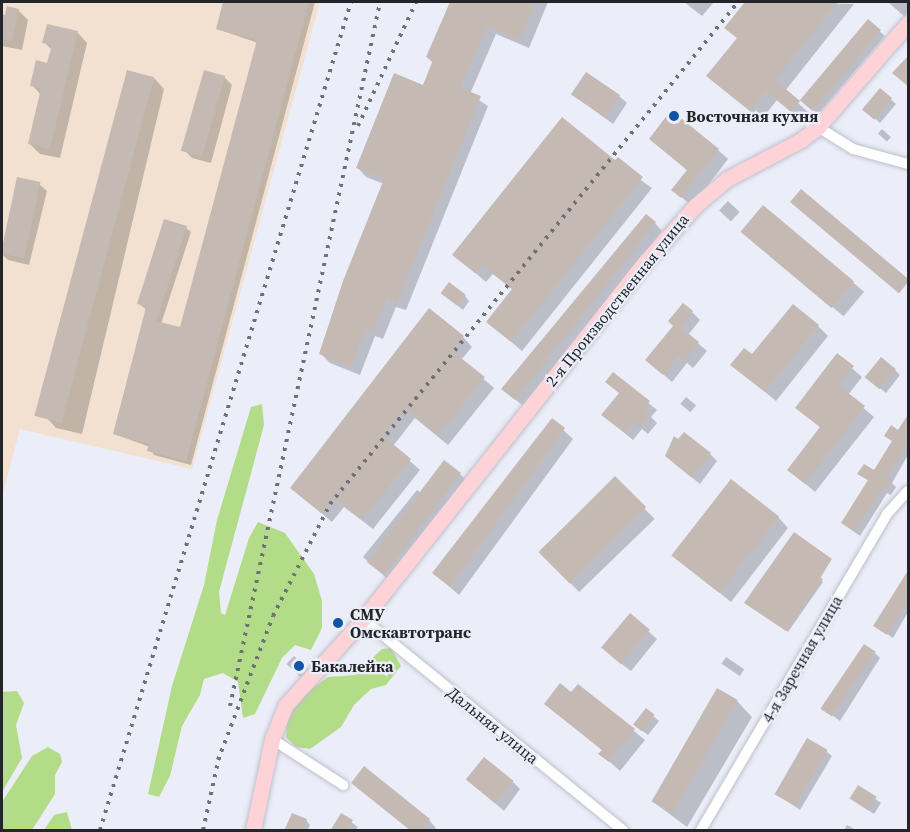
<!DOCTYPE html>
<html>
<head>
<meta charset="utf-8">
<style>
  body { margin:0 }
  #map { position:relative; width:910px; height:832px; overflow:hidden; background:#ebeef9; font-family:"Source Serif 4",serif }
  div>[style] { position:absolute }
  .industrial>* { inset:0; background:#f2e1d0 }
  .green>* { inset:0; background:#b3dc89 }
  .shadow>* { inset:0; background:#0003; transform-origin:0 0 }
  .building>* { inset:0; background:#c5b9b4; transform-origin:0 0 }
  .roads { filter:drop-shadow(0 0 2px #bec0cb) drop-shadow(0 0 2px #bec0cb) }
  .street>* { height:10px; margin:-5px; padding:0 5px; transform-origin:5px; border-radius:5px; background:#fff }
  .secondary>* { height:15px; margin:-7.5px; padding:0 7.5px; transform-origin:7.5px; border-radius:7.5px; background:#fdd3d8 }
  .rail>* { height:4px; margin-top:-2px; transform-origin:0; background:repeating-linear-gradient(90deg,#6f7177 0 3px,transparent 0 9px) }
  .dots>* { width:16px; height:16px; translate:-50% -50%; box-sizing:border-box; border:3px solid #ebeef9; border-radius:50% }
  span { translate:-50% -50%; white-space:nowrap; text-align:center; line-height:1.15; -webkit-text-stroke:4.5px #ebeef9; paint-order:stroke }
  .poi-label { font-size:16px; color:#242529; font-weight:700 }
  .left { translate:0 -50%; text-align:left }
  .street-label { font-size:16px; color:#242529 }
  .frame { position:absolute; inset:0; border:3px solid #242529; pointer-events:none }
</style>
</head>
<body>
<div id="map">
  <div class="industrial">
    <i style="clip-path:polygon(2px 2px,320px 2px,192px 469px,20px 429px,2px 497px)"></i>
  </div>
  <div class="green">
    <i style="clip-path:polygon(262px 404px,264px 425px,219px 592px,221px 613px,225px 615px,249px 538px,258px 522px,285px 533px,314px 574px,322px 601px,322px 628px,311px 650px,295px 645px,282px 658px,255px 714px,243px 718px,238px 682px,223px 673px,204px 679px,200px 695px,182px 726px,170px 776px,159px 797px,148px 794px,172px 686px,204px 585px,217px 520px,251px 407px)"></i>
    <i style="clip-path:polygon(391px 648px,401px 666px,386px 685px,371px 689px,354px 705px,341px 727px,310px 749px,296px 747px,286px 737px,287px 718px,302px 696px,328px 677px,355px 675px,382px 649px)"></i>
    <i style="clip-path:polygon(17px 691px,24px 703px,16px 725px,22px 758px,2px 792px,2px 692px)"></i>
    <i style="clip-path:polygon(48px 747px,60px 754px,62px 762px,55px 775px,55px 794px,32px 830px,2px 830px,2px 802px,32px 756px)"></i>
    <i style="clip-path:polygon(67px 812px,72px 830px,44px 830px,54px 815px)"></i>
  </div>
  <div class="shadow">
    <i style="clip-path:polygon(224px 2px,315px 2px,191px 465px,154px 455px,150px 447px,114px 434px,147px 310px,139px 304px,186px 228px,191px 232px,161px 324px,181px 329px,258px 43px,217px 29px)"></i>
    <i style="clip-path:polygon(451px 2px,548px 2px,529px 48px,496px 34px,470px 94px,488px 106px,406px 310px,396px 307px,383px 339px,375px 336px,360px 375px,330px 363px,321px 354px,384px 184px,366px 177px,358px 168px,423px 87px,433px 63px,427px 57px)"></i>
    <i style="clip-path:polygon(684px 2px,714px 2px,702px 16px)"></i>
    <i style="clip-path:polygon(747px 2px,854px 4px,785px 91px,809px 113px,802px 121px,777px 100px,761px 120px,719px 86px,738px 39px,726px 28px)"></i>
    <i style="clip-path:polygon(888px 2px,908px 2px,908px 13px,905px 17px)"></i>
    <i style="clip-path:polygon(18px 10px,28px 20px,22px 50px,2px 46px,2px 16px)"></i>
    <i style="clip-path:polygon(868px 21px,885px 36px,818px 114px,807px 105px)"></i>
    <i style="clip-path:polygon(78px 33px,87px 43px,60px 158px,40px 154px,30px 144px,41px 95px,32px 85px,48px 65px,52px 50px,44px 42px)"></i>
    <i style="clip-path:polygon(224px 77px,232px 85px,211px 163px,192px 158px,184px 150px)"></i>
    <i style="clip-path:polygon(154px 78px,164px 89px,82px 434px,56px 428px,46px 417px)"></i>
    <i style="clip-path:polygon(880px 90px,896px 104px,880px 123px,869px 113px)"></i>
    <i style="clip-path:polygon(573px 95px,619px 96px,627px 103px,613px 124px)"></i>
    <i style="left:882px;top:129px;width:12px;height:6px;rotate:42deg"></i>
    <i style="clip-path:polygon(651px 139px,718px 150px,728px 159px,692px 206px,673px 190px,688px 171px)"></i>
    <i style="clip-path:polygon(615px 162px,652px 188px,522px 351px,488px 322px,513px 290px,493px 274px,486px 282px,454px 255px)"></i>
    <i style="clip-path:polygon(18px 179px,39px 184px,47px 191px,29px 265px,8px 260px,2px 254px)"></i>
    <i style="left:728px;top:201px;width:16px;height:13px;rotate:43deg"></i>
    <i style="left:763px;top:207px;width:132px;height:32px;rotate:40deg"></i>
    <i style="clip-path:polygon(655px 223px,662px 231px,523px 406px,503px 389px)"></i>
    <i style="clip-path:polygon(465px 296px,469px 301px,463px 310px,448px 298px)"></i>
    <i style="clip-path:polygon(692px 312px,700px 320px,688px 335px,707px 351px,693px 368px,687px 363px,672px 382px,647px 360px)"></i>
    <i style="clip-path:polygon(818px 326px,828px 336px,776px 401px,732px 365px)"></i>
    <i style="clip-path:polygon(463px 337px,472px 347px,461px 360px,494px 388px,448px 445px,415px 418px,393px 446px,420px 470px,373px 529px,344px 507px,332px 522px,292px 488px)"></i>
    <i style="clip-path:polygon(837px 355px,862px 377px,848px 395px,874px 417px,815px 492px,789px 470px,821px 428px,797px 408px)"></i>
    <i style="clip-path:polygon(895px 370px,900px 375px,886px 393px,872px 382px)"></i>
    <i style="clip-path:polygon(613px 374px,657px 410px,651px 417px,657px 423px,648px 434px,642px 429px,633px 440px,611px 422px,620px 394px)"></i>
    <i style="left:686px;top:397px;width:13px;height:9px;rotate:39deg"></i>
    <i style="clip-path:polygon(908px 416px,908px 455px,892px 483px,896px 487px,891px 495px,887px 493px,860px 536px,842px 523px,869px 481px,859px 474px,874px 472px,893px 442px,886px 435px,899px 432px)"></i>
    <i style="clip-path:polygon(552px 420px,573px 439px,459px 595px,434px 573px)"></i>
    <i style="clip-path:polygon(710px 454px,717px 461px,700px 484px,675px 464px)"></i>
    <i style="clip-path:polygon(460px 474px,469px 483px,390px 581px,363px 557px,417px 490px,420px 492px)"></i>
    <i style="left:615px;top:478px;width:57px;height:105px;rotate:46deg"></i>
    <i style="clip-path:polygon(778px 517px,788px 528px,731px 602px,674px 556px)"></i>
    <i style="clip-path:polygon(831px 560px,820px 579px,823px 582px,788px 632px,748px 604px)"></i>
    <i style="clip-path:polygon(908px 572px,908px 612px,893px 638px,875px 626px)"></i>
    <i style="clip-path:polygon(630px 615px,657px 639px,631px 671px,611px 656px)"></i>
    <i style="clip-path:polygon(875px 653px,880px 658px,840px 721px,824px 709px)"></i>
    <i style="left:294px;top:656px;width:19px;height:11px;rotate:43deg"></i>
    <i style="left:726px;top:657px;width:22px;height:8px;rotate:34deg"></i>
    <i style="clip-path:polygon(578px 686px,645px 740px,620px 771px,600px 753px,603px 751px,546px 703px,571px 694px)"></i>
    <i style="clip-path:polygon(737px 701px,752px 717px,687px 827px,652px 801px)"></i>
    <i style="clip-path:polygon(646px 710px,659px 721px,648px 735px,640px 729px)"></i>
    <i style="clip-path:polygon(827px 752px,832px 756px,800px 810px,776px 793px)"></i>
    <i style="clip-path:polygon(468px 780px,513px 782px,520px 789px,504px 811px)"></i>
    <i style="clip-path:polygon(859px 787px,881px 803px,874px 814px,857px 803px)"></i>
    <i style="clip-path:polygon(341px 815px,358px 827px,355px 830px,332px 830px)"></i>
    <i style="clip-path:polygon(306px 820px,310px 825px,308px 830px,286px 830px)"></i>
    <i style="clip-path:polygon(429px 820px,436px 828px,434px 830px,411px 830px)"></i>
    <i style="clip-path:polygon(847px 825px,856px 830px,844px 830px)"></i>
  </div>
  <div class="building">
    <i style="clip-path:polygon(223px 2px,309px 2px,186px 461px,147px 451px,149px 444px,113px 434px,146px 307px,137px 304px,164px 219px,187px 226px,156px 321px,180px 327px,257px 40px,216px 29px)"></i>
    <i style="clip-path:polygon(450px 2px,536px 2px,520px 40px,487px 26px,460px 88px,481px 96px,397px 303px,387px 299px,374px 331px,366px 328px,351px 367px,319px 354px,343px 281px,384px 179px,356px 168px,394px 73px,423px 85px,433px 60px,426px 57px)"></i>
    <i style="clip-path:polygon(745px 2px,838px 2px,775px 80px,800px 101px,791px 112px,766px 91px,750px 111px,706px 76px,737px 38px,724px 28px)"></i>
    <i style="clip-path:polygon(7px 6px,19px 9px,12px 41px,2px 39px,2px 14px,5px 15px)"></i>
    <i style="left:868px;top:19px;width:17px;height:106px;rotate:40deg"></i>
    <i style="clip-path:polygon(47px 24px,78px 31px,50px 149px,28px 144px,41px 88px,30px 86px,36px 60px,47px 63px,52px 45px,42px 43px)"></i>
    <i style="clip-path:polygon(909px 55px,909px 87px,892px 73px)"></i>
    <i style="left:127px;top:70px;width:28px;height:358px;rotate:15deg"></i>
    <i style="left:204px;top:70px;width:22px;height:84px;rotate:16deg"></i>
    <i style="left:586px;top:72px;width:41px;height:27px;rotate:34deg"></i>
    <i style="left:880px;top:88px;width:16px;height:28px;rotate:40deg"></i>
    <i style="clip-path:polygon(671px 110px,719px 149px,681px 198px,671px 190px,687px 170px,649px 139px)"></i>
    <i style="clip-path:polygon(562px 117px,615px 160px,618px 157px,643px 177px,511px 342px,486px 322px,512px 289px,482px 265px,475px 273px,452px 255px)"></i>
    <i style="left:17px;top:177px;width:24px;height:78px;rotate:12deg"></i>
    <i style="left:801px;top:189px;width:142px;height:17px;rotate:40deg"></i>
    <i style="left:763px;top:205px;width:119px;height:35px;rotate:40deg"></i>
    <i style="clip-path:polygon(646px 214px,656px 222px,515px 400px,501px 389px)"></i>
    <i style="left:449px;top:282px;width:21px;height:14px;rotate:37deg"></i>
    <i style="clip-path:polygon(683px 303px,693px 311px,680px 327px,699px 342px,685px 361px,678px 356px,663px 375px,645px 360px,673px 326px,668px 321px)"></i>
    <i style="clip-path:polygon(793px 304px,819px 325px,765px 392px,730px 365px,744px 348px,752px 354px)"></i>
    <i style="clip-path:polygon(429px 308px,464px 336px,452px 351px,485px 377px,438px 436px,405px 409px,383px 436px,411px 459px,362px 520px,334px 498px,321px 513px,290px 488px)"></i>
    <i style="clip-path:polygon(837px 353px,854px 366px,839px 386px,865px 406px,805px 484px,787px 470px,820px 427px,795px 408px)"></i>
    <i style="left:881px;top:357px;width:19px;height:26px;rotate:39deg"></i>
    <i style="clip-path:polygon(613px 372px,650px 401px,644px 409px,651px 414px,640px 428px,633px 423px,625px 433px,601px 415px,619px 393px,605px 382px)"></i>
    <i style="clip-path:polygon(909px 413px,909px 441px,887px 478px,892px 481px,885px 491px,882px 489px,855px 532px,841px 523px,868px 480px,857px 474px,864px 464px,874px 470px,892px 441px,884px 436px,891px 425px,898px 430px)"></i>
    <i style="clip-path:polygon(552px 418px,565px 428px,450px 587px,432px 573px)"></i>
    <i style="clip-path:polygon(684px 432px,711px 453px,691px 477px,665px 456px,674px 436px,678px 439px)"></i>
    <i style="left:444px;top:460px;width:21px;height:128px;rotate:37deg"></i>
    <i style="left:615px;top:476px;width:44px;height:108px;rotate:45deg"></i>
    <i style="left:731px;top:479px;width:61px;height:97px;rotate:38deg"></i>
    <i style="clip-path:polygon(794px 532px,832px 559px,819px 577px,823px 579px,786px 631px,744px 603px)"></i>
    <i style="clip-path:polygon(909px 569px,909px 601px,887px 635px,873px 626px)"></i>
    <i style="left:630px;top:613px;width:26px;height:45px;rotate:40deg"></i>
    <i style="left:864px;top:644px;width:14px;height:78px;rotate:34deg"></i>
    <i style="clip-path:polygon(560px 683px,571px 692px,578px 684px,635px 729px,609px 762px,598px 754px,602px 750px,544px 704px)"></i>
    <i style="left:717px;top:688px;width:24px;height:131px;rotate:30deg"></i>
    <i style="left:646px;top:708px;width:11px;height:21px;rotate:38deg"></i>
    <i style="left:807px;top:738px;width:24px;height:65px;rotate:30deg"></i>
    <i style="left:484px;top:757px;width:38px;height:29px;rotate:39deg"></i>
    <i style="clip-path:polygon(364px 766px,430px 819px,421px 831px,411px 831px,351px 783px)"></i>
    <i style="left:858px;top:785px;width:22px;height:16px;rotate:32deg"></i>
    <i style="clip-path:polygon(292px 813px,307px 819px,302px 831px,284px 831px)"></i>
    <i style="clip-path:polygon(341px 813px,353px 820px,347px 831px,330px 831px)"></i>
  </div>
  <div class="roads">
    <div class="street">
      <i style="left:818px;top:127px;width:41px;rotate:32.2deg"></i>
      <i style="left:853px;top:149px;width:57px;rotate:15.3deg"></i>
      <i style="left:363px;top:619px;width:335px;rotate:39.1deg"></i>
      <i style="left:272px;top:739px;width:85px;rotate:32.9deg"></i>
      <i style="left:701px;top:830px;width:367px;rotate:-59.5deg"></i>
      <i style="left:887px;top:514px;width:31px;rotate:-48deg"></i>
    </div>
    <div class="secondary">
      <i style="left:253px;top:830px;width:93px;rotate:-78.2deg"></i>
      <i style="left:272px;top:739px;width:35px;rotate:-68deg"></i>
      <i style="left:285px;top:706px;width:117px;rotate:-48.1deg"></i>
      <i style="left:363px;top:619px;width:456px;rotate:-51.7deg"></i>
      <i style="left:646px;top:261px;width:75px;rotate:-48.2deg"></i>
      <i style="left:696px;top:205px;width:40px;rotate:-40deg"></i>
      <i style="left:727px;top:179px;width:84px;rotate:-27.8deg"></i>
      <i style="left:801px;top:140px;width:21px;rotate:-37deg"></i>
      <i style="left:818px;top:127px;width:138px;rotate:-49.1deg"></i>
    </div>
  </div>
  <div class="rail">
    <i style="left:358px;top:126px;width:137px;rotate:-64.9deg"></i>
    <i style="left:230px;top:706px;width:720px;rotate:-77.97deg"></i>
    <i style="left:218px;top:760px;width:154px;rotate:-69.1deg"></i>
    <i style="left:273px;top:616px;width:126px;rotate:-63deg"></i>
    <i style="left:330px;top:504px;width:647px;rotate:-50.9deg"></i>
    <i style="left:100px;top:830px;width:865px;rotate:-73.14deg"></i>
    <i style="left:203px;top:830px;width:79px;rotate:-77.6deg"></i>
  </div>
  <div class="dots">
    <i style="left:674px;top:116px;background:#0f55a4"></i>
    <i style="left:338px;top:623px;background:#0f55a4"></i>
    <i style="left:299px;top:666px;background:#0f55a4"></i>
  </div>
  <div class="poi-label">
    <span class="left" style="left:686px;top:116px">Восточная кухня</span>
    <span class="left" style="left:350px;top:623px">СМУ<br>Омскавтотранс</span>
    <span class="left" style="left:311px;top:666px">Бакалейка</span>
  </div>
  <div class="street-label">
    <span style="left:617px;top:300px;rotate:-51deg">2-я Производственная улица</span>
    <span style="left:802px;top:659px;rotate:-60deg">4-я Заречная улица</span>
    <span style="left:493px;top:725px;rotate:39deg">Дальняя улица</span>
  </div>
  <div class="frame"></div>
</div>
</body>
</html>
